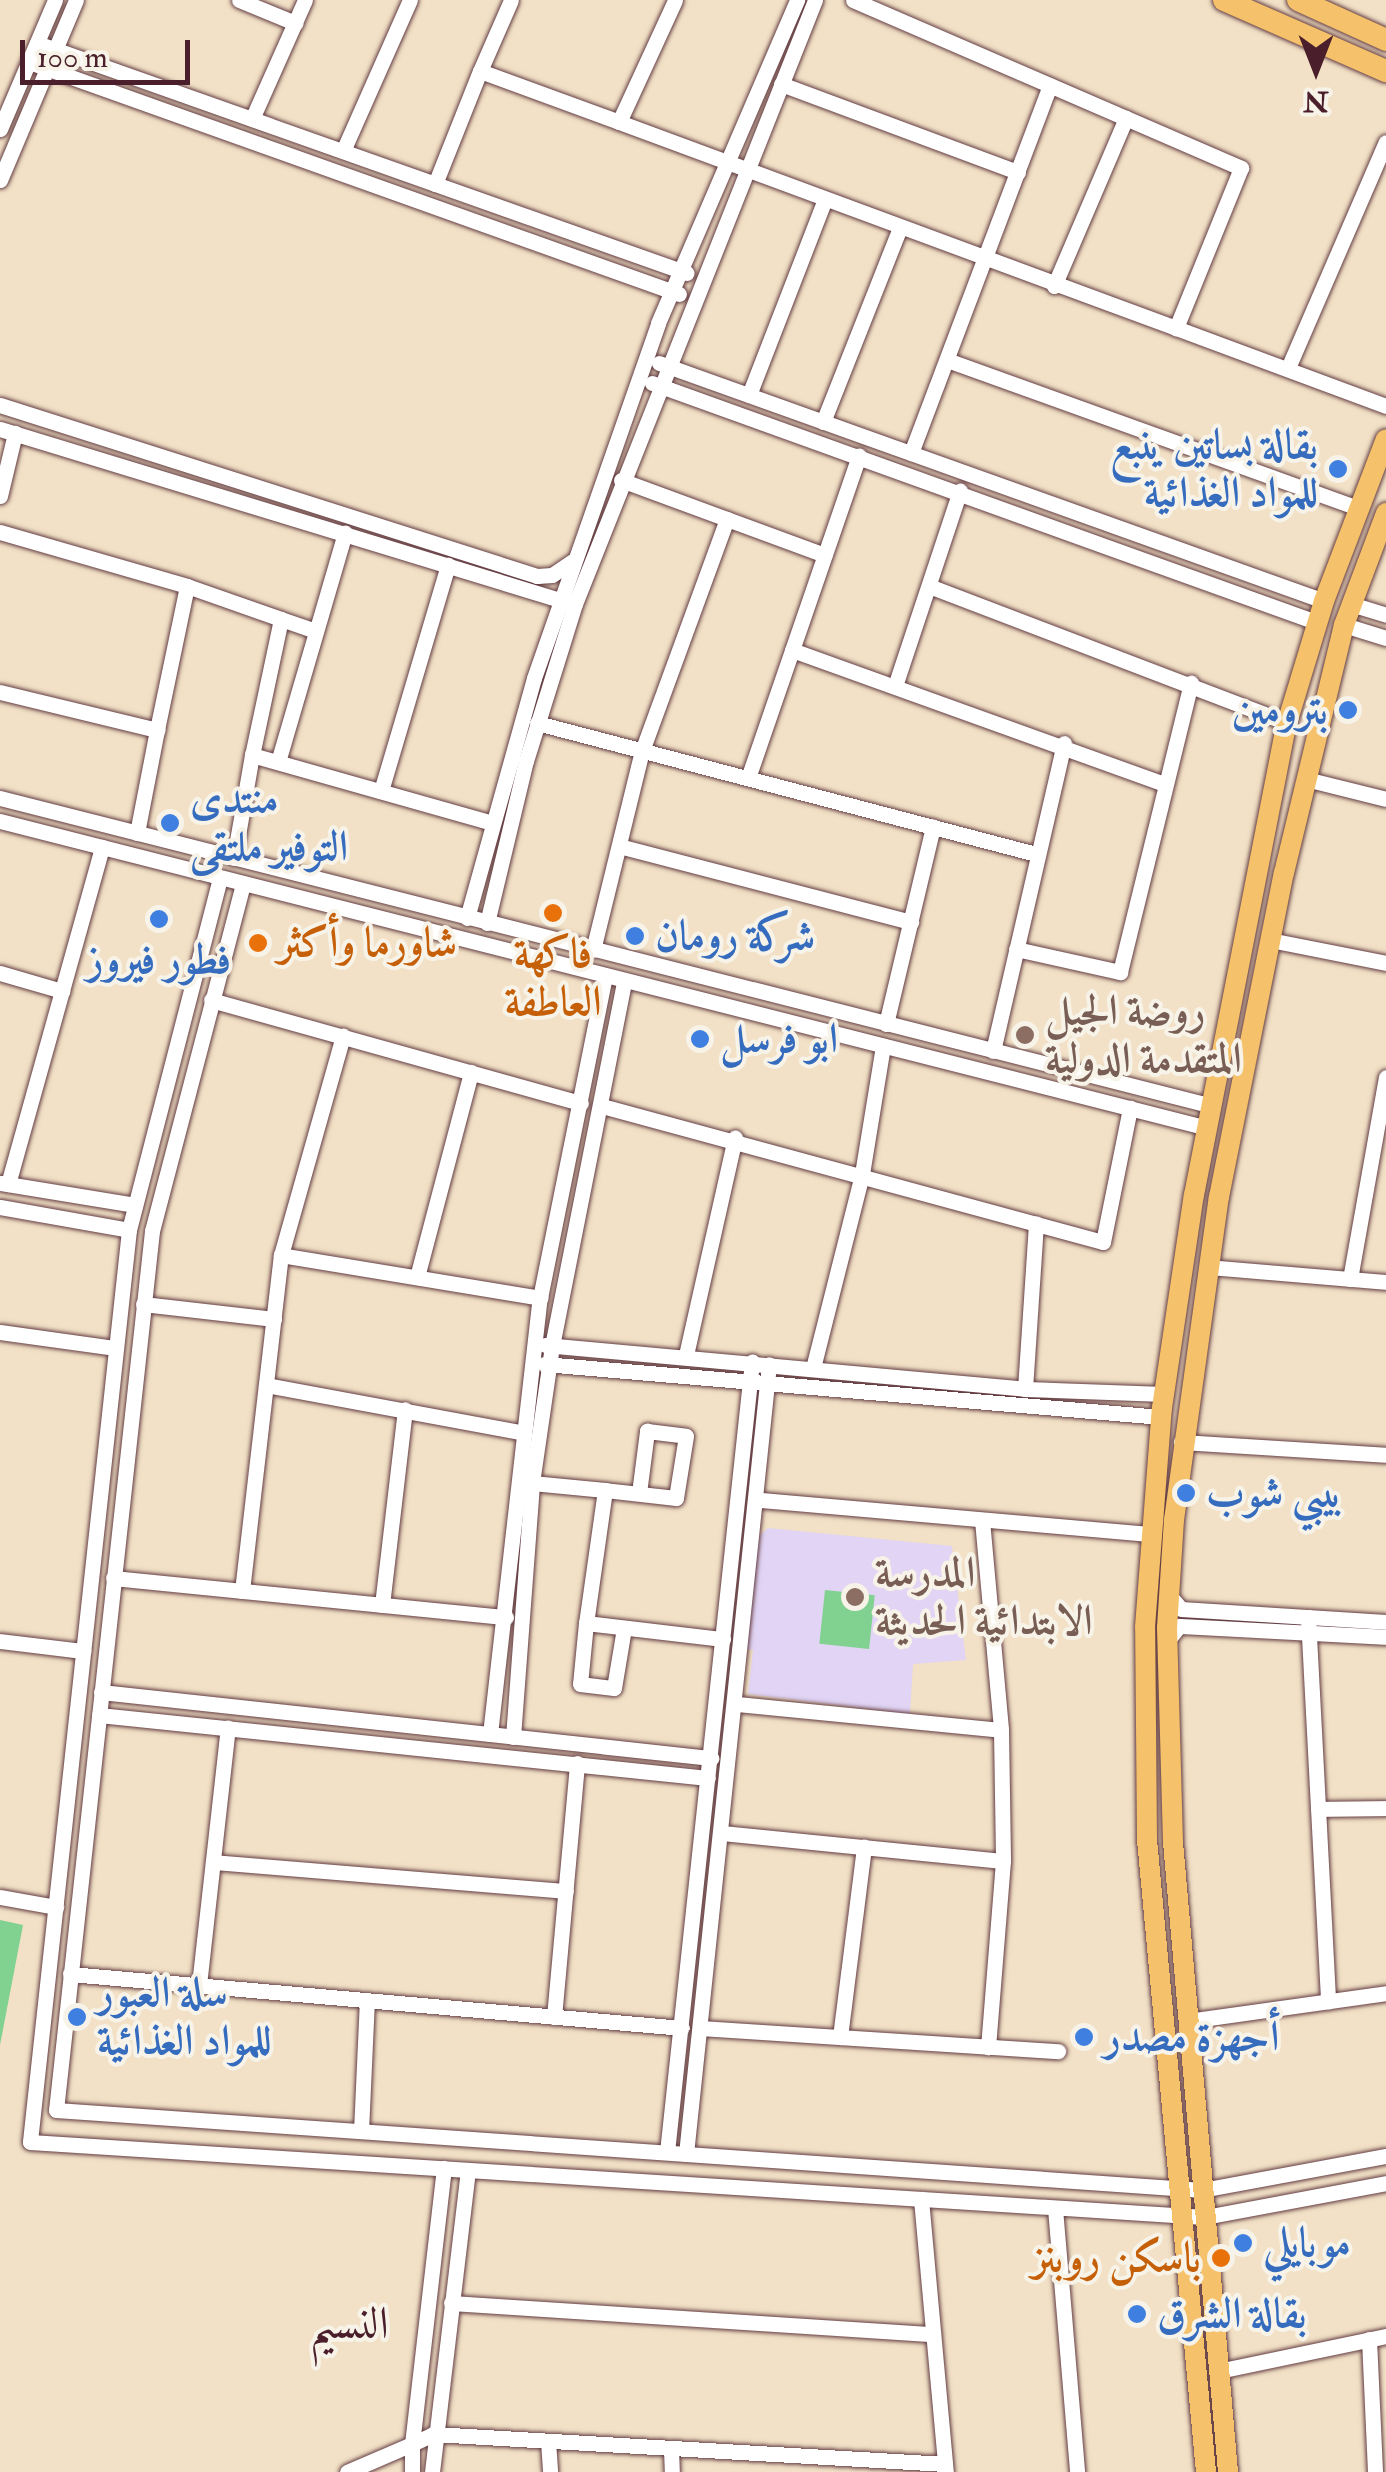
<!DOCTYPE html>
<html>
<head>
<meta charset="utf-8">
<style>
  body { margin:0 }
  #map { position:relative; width:1386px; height:2472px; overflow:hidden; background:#f2e1c6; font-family:"IM FELL Double Pica",Amiri,serif }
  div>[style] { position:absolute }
  .built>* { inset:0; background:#e1d4f4 }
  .green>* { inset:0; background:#81d191; transform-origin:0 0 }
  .roads { filter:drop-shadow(0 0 2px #633c42) drop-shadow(0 0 2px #633c42) }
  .minor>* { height:15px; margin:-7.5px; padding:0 7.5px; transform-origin:7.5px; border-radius:7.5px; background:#fff }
  .major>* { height:20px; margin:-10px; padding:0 10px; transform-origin:10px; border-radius:10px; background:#f5c16b }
  .highway>* { height:22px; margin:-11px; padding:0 11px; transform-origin:11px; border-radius:11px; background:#f5c16b }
  .dots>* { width:28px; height:28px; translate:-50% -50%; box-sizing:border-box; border:5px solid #f7f3e8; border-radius:50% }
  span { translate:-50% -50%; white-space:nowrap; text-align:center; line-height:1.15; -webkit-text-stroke:8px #f7f3e8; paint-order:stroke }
  .shop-label { font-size:42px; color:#366cbe; font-weight:700 }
  .right { translate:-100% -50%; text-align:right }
  .left { translate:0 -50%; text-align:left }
  .food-label { font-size:42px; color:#c56008; font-weight:700 }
  .education-label { font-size:42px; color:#785e54; font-weight:700 }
  .neighbourhood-label { font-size:45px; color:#4a1f2b }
  .north { position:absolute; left:1266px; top:20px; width:100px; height:100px; -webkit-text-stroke:8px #f7f3e8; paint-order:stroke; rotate:180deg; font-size:28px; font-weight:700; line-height:40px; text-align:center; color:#4a1f2b }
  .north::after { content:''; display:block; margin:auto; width:35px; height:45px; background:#4a1f2b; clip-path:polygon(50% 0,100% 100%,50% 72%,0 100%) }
  .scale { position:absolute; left:20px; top:40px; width:170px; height:45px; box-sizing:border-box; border:5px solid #4a1f2b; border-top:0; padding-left:12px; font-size:30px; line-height:35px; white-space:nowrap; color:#4a1f2b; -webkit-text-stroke:8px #f7f3e8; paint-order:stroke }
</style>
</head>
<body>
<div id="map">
  <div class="built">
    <i style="clip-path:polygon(768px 1528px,952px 1546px,966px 1660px,913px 1664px,910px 1714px,748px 1694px,753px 1650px,746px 1649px,759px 1536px)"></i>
  </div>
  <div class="green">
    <i style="left:825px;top:1590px;width:50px;height:54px;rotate:6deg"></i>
    <i style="clip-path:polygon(0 1920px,23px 1925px,0 2045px)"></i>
  </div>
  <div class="roads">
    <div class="minor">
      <i style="left:239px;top:0;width:61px;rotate:22.3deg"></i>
      <i style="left:853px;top:0;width:423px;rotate:23.4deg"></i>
      <i style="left:1241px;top:168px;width:173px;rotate:112.1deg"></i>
      <i style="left:1176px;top:328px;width:224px;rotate:20.4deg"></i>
      <i style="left:37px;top:43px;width:689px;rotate:19.49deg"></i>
      <i style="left:29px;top:62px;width:690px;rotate:19.64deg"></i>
      <i style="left:480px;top:71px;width:77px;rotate:-66.4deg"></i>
      <i style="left:781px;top:84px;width:253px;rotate:20.4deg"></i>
      <i style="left:252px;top:119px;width:130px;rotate:-66deg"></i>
      <i style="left:619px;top:122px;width:594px;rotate:20.3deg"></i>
      <i style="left:0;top:129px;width:140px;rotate:-66.9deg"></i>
      <i style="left:343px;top:151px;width:165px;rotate:-66.1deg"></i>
      <i style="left:0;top:180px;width:195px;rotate:-67.1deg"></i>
      <i style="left:435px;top:184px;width:122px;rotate:-68.3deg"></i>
      <i style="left:480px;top:71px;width:148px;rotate:20.1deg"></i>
      <i style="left:619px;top:122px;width:134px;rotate:-65.3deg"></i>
      <i style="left:1054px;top:286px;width:183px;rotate:-66.8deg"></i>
      <i style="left:947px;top:360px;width:436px;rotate:19.8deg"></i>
      <i style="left:659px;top:363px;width:706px;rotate:19.69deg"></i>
      <i style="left:1288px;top:368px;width:246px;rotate:-66.6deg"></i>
      <i style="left:652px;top:383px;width:706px;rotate:19.8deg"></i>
      <i style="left:749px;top:395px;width:207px;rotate:-68.8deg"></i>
      <i style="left:0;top:405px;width:564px;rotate:17.66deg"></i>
      <i style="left:537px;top:576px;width:15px;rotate:-4deg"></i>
      <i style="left:552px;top:575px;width:25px;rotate:-34deg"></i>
      <i style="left:823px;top:422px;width:206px;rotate:-68.4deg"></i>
      <i style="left:0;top:429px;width:596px;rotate:16.98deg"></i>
      <i style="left:911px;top:453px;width:393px;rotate:-69.3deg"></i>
      <i style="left:621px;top:480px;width:217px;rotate:20.2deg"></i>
      <i style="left:0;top:496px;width:65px;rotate:-76.6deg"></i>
      <i style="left:0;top:532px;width:195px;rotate:16.1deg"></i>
      <i style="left:187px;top:586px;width:147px;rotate:101.8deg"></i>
      <i style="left:187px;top:586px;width:100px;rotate:19.3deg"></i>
      <i style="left:281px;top:619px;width:139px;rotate:102deg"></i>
      <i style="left:252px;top:755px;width:249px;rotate:15.8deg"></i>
      <i style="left:929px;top:586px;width:383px;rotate:20.9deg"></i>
      <i style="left:1351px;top:604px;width:37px;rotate:17deg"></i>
      <i style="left:281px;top:619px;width:37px;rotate:19deg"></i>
      <i style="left:1344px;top:625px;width:44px;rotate:17.2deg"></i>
      <i style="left:792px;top:650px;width:395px;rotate:19.8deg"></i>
      <i style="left:895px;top:686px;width:206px;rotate:-71.6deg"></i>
      <i style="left:0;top:692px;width:162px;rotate:13.6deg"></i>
      <i style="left:157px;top:730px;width:105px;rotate:101deg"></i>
      <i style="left:537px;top:723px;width:516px;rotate:14.71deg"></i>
      <i style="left:278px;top:762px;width:239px;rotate:-73.7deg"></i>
      <i style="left:748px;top:778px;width:341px;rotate:-71deg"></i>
      <i style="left:1306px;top:779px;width:82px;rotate:14deg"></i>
      <i style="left:381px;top:791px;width:236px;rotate:-73.5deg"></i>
      <i style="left:0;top:798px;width:1251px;rotate:14.25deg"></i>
      <i style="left:0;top:821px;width:1246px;rotate:14.26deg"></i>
      <i style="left:619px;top:846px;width:302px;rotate:14.6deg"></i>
      <i style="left:234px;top:858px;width:105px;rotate:-80.1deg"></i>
      <i style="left:220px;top:878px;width:364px;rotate:104.5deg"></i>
      <i style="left:129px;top:1230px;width:917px;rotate:96.2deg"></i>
      <i style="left:30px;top:2142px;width:1177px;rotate:3.65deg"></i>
      <i style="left:1205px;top:2217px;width:184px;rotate:-10.6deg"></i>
      <i style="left:243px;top:884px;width:359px;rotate:104.7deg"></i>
      <i style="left:152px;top:1231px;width:884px;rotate:96.23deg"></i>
      <i style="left:56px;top:2110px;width:1149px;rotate:3.99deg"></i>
      <i style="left:1202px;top:2190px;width:187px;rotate:-10.5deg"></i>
      <i style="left:467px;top:918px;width:249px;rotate:-74.4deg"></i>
      <i style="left:534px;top:678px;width:376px;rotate:-70.7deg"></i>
      <i style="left:658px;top:323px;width:352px;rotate:-66.7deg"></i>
      <i style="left:487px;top:923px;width:167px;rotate:-76.5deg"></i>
      <i style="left:526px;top:761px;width:164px;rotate:-72.7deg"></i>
      <i style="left:575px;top:604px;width:650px;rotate:-68.33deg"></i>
      <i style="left:1270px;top:940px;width:118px;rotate:11.2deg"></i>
      <i style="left:1016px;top:949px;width:107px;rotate:12.5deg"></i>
      <i style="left:1120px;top:972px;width:298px;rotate:-76.2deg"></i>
      <i style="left:593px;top:950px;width:205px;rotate:-76.2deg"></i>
      <i style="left:642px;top:751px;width:247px;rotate:-69.9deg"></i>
      <i style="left:0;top:973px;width:65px;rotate:16.2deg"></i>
      <i style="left:211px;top:1000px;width:384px;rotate:15.6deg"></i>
      <i style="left:886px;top:1024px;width:203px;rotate:-76.6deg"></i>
      <i style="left:993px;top:1051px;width:316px;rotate:-77deg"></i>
      <i style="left:602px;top:1106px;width:519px;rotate:15.19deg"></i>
      <i style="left:1103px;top:1242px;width:137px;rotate:-78.6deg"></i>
      <i style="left:1px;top:1183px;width:136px;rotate:9.3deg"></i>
      <i style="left:8px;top:1184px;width:350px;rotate:-74.4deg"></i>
      <i style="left:0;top:1207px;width:131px;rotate:10.1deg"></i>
      <i style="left:281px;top:1255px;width:263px;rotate:9.4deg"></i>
      <i style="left:1208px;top:1267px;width:179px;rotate:4.8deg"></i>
      <i style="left:417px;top:1277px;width:212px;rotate:-75.2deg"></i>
      <i style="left:1350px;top:1279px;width:205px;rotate:-79.9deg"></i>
      <i style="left:143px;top:1304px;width:132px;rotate:6.5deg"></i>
      <i style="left:0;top:1332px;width:117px;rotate:7.9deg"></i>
      <i style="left:545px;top:1345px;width:482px;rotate:5.2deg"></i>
      <i style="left:1025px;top:1389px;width:139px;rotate:2.1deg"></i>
      <i style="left:686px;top:1355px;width:223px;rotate:-77.3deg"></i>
      <i style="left:544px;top:1364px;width:619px;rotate:4.91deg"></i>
      <i style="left:813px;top:1368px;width:200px;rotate:-75.8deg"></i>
      <i style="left:862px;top:1174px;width:130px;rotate:-80.7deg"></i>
      <i style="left:266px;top:1385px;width:258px;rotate:10.5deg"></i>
      <i style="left:1025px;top:1389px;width:166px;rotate:-86.2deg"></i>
      <i style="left:1181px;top:1442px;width:205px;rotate:3.6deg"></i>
      <i style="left:532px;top:1483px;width:73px;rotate:5.5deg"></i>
      <i style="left:639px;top:1493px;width:63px;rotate:-82.6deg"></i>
      <i style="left:647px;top:1431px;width:39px;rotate:7deg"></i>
      <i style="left:686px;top:1436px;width:63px;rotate:99.2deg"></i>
      <i style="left:676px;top:1498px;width:71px;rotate:-173.6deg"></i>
      <i style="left:605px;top:1490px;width:134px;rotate:98.1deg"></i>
      <i style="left:586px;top:1623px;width:138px;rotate:6.7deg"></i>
      <i style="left:760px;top:1500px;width:392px;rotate:5deg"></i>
      <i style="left:982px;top:1520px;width:211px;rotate:84.8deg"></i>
      <i style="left:1001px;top:1730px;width:131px;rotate:89.1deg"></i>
      <i style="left:1003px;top:1861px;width:187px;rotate:94.6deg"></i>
      <i style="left:113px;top:1578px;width:395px;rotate:5.7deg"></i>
      <i style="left:242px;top:1591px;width:338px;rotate:-83.4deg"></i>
      <i style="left:281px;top:1255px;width:228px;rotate:-74.2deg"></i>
      <i style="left:1169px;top:1595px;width:18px;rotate:49deg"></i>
      <i style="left:1181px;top:1609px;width:205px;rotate:3.6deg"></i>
      <i style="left:382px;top:1605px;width:197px;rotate:-83.3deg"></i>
      <i style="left:1308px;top:1617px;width:385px;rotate:87deg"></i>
      <i style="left:586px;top:1623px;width:61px;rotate:95.6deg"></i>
      <i style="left:580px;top:1684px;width:34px;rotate:7deg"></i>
      <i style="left:614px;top:1688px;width:61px;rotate:-80.5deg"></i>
      <i style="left:0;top:1641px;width:84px;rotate:6.9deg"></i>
      <i style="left:1167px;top:1641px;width:19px;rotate:-51deg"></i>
      <i style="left:1179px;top:1626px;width:207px;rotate:3deg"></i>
      <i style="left:101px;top:1692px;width:614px;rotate:6.18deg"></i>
      <i style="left:737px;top:1704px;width:265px;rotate:5.6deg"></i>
      <i style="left:99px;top:1715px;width:612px;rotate:5.91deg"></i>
      <i style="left:490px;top:1734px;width:439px;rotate:-83.5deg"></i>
      <i style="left:540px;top:1298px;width:328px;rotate:-78.6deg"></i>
      <i style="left:513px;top:1737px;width:255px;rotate:-85.7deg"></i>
      <i style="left:532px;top:1483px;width:138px;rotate:-81.7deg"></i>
      <i style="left:552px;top:1346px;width:371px;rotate:-78.8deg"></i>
      <i style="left:1318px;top:1809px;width:68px;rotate:-0.8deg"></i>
      <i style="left:722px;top:1833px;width:282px;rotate:5.7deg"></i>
      <i style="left:213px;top:1862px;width:354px;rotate:4.7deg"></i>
      <i style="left:0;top:1897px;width:57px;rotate:10.1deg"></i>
      <i style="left:70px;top:1974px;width:614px;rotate:5.04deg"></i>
      <i style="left:199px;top:1985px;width:259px;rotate:-83.6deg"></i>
      <i style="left:554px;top:2017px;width:255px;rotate:-84.8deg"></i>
      <i style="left:1188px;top:2021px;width:200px;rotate:-8deg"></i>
      <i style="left:700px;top:2028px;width:359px;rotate:3.7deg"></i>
      <i style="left:840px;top:2037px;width:192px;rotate:-82.8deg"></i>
      <i style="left:361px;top:2131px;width:131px;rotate:-87.4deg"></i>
      <i style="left:667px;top:2152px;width:795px;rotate:-83.86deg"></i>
      <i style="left:686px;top:2154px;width:794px;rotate:-84deg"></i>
      <i style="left:921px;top:2199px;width:274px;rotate:84.8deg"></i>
      <i style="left:1055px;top:2208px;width:265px;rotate:85.2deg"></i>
      <i style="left:451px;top:2303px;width:483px;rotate:3.7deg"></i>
      <i style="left:1369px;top:2339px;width:133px;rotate:87.4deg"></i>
      <i style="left:1218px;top:2371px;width:172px;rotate:-11.8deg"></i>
      <i style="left:548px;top:2441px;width:31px;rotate:86deg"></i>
      <i style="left:671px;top:2448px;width:24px;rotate:88deg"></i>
      <i style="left:347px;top:2472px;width:71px;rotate:-23.3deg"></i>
      <i style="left:412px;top:2444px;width:278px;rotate:-83.4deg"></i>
      <i style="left:412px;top:2472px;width:28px;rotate:-90deg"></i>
      <i style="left:412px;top:2444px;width:23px;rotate:-25deg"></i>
      <i style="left:433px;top:2434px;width:513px;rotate:3.35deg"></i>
      <i style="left:432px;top:2472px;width:304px;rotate:-83.2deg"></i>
    </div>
    <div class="major">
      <i style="left:1206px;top:2472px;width:635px;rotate:-95.33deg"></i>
      <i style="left:1147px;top:1840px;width:213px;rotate:-90.5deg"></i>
      <i style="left:1145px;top:1627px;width:220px;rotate:-85.6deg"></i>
      <i style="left:1162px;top:1408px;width:215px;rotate:-81.5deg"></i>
      <i style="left:1194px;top:1195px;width:481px;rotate:-78.9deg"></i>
      <i style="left:1287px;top:723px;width:127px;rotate:-73.1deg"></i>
      <i style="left:1324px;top:601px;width:173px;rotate:-69.1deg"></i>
      <i style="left:1228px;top:2472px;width:632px;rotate:-94.99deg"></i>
      <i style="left:1173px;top:1842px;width:214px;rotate:-91.6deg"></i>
      <i style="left:1167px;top:1628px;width:108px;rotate:-86.3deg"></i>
      <i style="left:1174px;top:1520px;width:326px;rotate:-82.1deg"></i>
      <i style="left:1219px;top:1197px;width:330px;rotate:-78.7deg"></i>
      <i style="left:1284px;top:873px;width:255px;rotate:-76.4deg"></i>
      <i style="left:1344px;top:625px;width:120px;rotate:-69.4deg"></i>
    </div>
    <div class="highway">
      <i style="left:1224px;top:0;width:177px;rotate:23.7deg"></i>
      <i style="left:1298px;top:0;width:97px;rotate:24.4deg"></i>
    </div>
  </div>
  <div class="dots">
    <i style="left:1338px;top:469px;background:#3f7fe0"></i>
    <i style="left:1348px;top:710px;background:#3f7fe0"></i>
    <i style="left:170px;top:823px;background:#3f7fe0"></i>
    <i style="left:553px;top:913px;background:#e8710a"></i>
    <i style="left:159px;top:919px;background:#3f7fe0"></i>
    <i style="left:635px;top:936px;background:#3f7fe0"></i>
    <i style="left:258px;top:943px;background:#e8710a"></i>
    <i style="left:1025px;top:1035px;background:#8d6e63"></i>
    <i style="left:700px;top:1039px;background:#3f7fe0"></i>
    <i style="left:1186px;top:1493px;background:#3f7fe0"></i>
    <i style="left:855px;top:1597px;background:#8d6e63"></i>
    <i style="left:77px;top:2017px;background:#3f7fe0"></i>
    <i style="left:1084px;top:2037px;background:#3f7fe0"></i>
    <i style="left:1243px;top:2243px;background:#3f7fe0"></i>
    <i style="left:1221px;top:2258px;background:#e8710a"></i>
    <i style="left:1137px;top:2314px;background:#3f7fe0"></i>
  </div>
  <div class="shop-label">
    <span class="right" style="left:1318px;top:469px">بقالة بساتين ينبع<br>للمواد الغذائية</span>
    <span class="right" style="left:1328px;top:710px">بترومين</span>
    <span class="left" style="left:190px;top:823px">منتدى<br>التوفير ملتقى</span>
    <span class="left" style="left:655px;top:936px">شركة رومان</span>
    <span style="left:159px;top:960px">فطور فيروز</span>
    <span class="left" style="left:720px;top:1039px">ابو فرسل</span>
    <span class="left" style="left:1206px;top:1493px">بيبي شوب</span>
    <span class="left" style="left:97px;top:2017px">سلة العبور<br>للمواد الغذائية</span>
    <span class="left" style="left:1104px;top:2037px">أجهزة مصدر</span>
    <span class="left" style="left:1263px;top:2243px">موبايلي</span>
    <span class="left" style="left:1157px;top:2314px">بقالة الشرق</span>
  </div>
  <div class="food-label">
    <span class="left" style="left:278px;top:943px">شاورما وأكثر</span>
    <span style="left:553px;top:978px">فاكهة<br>العاطفة</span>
    <span class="right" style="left:1201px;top:2258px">باسكن روبنز</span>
  </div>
  <div class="education-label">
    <span class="left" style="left:1045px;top:1035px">روضة الجيل<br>المتقدمة الدولية</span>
    <span class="left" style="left:875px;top:1597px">المدرسة<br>الابتدائية الحديثة</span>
  </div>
  <div class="neighbourhood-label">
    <span style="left:349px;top:2325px">النسيم</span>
  </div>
  <div class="north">N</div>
  <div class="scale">100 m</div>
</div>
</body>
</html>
